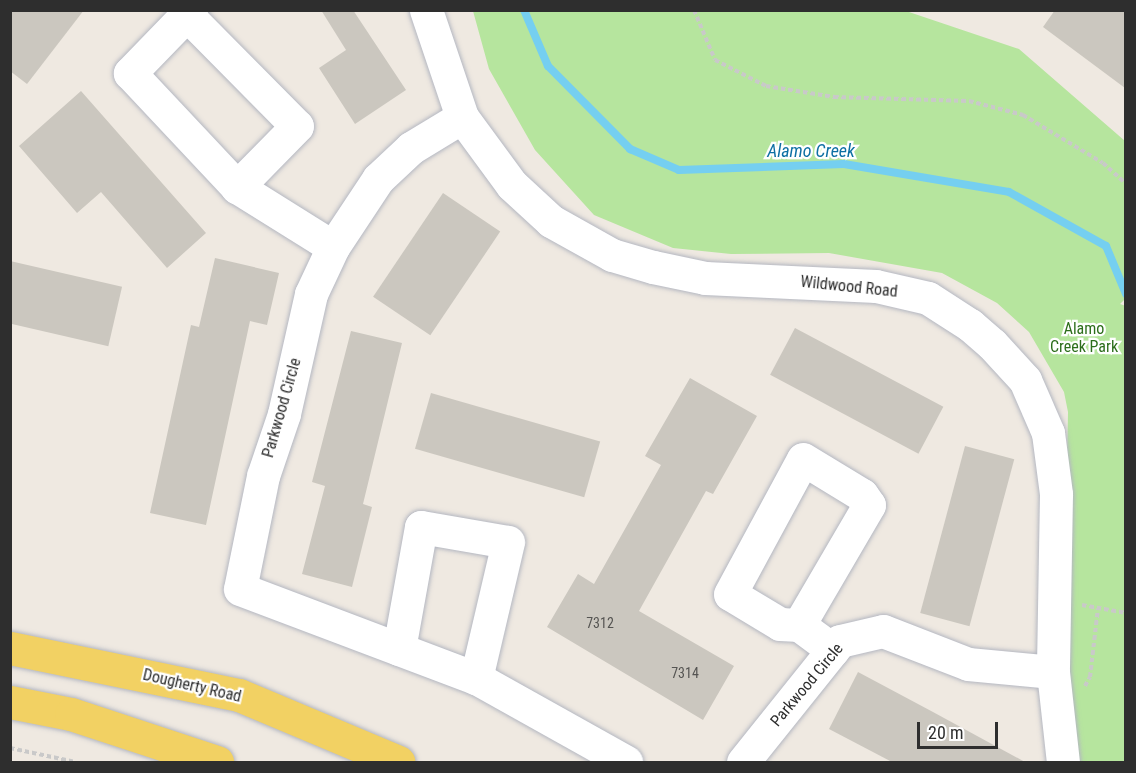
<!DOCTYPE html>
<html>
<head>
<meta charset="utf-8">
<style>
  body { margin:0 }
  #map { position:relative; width:1136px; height:773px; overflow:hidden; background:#efe9e1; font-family:"Roboto Condensed",sans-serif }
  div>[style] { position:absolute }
  .green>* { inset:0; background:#b6e59e }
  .stream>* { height:8px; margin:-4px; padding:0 4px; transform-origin:4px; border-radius:4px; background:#75cff0 }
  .building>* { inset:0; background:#cbc7bf; transform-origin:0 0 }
  .path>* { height:4px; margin-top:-2px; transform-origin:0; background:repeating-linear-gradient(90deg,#c9c9c9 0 4.5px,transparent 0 7.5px) }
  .roads { filter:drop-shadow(0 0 2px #b4b7c1) drop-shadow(0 0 2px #b4b7c1) }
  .minor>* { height:33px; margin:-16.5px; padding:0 16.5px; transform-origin:16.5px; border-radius:16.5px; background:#fff }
  .major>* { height:33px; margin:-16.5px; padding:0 16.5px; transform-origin:16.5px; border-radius:16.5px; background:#f2d163 }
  span { translate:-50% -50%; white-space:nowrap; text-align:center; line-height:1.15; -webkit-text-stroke:4.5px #fff; paint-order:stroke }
  .number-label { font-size:14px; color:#555452 }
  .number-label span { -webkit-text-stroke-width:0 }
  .street-label { font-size:16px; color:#2e2e2e }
  .park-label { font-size:16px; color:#2c6e1b }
  .water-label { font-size:18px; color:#0d6fa3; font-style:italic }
  .frame { position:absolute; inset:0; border:12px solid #2e2e2e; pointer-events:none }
  .scale { position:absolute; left:917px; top:722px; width:81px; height:27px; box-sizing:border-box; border:3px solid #2e2e2e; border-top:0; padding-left:8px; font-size:18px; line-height:21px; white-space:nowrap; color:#2e2e2e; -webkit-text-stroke:4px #fff; paint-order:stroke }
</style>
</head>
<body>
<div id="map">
  <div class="green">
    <i style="clip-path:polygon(473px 11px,906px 11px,1019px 49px,1125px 141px,1126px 298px,1120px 304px,1126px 306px,1125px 762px,1079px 762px,1069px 680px,1066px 514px,1068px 412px,1064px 392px,1029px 332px,997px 303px,942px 273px,829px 253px,731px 254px,673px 248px,594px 215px,535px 150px,489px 69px)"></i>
  </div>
  <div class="stream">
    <i style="left:524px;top:10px;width:61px;rotate:66.8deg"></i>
    <i style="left:548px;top:66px;width:117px;rotate:45.3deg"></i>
    <i style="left:630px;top:149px;width:53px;rotate:23.2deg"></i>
    <i style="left:679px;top:170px;width:165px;rotate:-2.1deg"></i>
    <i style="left:844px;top:164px;width:167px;rotate:9.6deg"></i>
    <i style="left:1009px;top:192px;width:111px;rotate:29.1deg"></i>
    <i style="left:1106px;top:246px;width:52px;rotate:67.4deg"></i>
  </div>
  <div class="building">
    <i style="clip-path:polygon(10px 10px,84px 10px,27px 84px,10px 71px)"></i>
    <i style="clip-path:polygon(321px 10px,353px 10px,406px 90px,355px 124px,319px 68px,346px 50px)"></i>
    <i style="clip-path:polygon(1055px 10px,1125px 10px,1125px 88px,1043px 27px)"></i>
    <i style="clip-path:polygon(81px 91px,206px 233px,167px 268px,101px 192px,77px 213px,19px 146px)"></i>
    <i style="left:443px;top:193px;width:69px;height:125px;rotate:34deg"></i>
    <i style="clip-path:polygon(215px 258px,279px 273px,267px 325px,250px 321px,206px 525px,150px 513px,191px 325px,199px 327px)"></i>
    <i style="left:10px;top:261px;width:115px;height:61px;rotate:13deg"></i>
    <i style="left:795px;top:328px;width:168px;height:53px;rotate:28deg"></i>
    <i style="clip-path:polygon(351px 331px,402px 343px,363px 504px,372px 507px,352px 587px,302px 574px,325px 486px,312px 482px)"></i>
    <i style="clip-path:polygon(690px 378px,757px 416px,713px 494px,706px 491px,639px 611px,734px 666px,703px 720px,547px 627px,578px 574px,594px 584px,661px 465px,645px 456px)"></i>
    <i style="left:431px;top:393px;width:176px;height:58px;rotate:16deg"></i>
    <i style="left:965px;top:446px;width:51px;height:173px;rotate:15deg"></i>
    <i style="clip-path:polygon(858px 672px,933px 712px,1025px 762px,892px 762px,829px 729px)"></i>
  </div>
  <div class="path">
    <i style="left:694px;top:10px;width:54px;rotate:67.2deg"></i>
    <i style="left:715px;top:60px;width:57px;rotate:27deg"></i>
    <i style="left:766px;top:86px;width:69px;rotate:9.2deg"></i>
    <i style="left:834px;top:97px;width:135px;rotate:1.7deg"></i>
    <i style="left:969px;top:101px;width:56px;rotate:14.5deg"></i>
    <i style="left:1023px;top:115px;width:93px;rotate:31deg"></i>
    <i style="left:1103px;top:163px;width:31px;rotate:42deg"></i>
    <i style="left:1082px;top:605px;width:45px;rotate:10.3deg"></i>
    <i style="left:1085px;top:686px;width:10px;rotate:-61deg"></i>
    <i style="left:1090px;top:677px;width:69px;rotate:-83.4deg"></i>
    <i style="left:10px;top:748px;width:67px;rotate:12deg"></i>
  </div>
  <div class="roads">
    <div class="minor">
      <i style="left:191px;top:10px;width:88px;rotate:134.1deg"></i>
      <i style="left:130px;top:73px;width:156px;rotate:46.8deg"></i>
      <i style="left:237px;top:187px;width:113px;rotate:32deg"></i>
      <i style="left:426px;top:10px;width:113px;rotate:71.4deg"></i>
      <i style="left:462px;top:117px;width:84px;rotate:53.7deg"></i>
      <i style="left:512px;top:185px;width:53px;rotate:42.7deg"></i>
      <i style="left:551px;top:221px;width:70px;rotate:29.1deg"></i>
      <i style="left:612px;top:255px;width:43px;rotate:16.3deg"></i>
      <i style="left:653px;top:267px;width:53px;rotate:11.9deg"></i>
      <i style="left:705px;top:278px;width:171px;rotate:2.7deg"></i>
      <i style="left:876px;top:286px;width:53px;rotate:13deg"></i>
      <i style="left:928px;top:298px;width:50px;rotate:32.7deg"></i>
      <i style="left:970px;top:325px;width:29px;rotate:41deg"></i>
      <i style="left:992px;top:344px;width:49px;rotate:47.5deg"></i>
      <i style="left:1025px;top:380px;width:58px;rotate:66.5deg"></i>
      <i style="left:1048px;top:433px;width:62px;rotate:82.5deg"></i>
      <i style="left:1056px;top:494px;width:178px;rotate:91deg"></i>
      <i style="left:1053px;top:672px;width:91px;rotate:83.7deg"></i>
      <i style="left:187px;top:15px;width:156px;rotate:45.3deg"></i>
      <i style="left:297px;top:126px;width:86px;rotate:134.5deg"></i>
      <i style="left:462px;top:117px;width:60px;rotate:148.7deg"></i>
      <i style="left:411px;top:148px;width:45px;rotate:136.8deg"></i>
      <i style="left:378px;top:179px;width:82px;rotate:123.5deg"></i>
      <i style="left:333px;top:247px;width:52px;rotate:115.1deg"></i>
      <i style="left:311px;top:294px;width:123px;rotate:102.7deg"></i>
      <i style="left:284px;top:414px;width:65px;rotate:108.7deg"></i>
      <i style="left:263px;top:476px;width:115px;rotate:101.5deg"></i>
      <i style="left:240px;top:589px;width:252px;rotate:20.7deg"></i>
      <i style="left:476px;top:678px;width:172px;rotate:29.2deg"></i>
      <i style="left:799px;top:625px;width:19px;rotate:-177deg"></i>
      <i style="left:780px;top:624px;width:58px;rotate:-149deg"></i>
      <i style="left:730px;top:594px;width:153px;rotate:-61.6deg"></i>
      <i style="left:803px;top:459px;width:69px;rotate:31.4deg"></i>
      <i style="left:862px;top:495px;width:12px;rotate:55deg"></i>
      <i style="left:869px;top:505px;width:139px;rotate:120.3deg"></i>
      <i style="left:799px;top:625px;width:42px;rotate:36.3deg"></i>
      <i style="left:399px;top:649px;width:124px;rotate:-79.8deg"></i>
      <i style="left:421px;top:527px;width:88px;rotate:9.8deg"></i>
      <i style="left:508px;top:542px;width:140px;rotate:103.2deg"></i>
      <i style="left:743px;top:762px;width:155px;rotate:-51.3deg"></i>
      <i style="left:840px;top:641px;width:44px;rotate:-13.1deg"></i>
      <i style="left:883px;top:631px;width:91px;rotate:21.2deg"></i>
      <i style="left:968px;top:664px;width:85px;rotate:5.4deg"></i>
    </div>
    <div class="major">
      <i style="left:10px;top:648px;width:234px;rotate:11.6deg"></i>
      <i style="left:239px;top:695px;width:173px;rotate:22.8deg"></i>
      <i style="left:10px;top:702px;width:62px;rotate:11.1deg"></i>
      <i style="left:71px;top:714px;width:154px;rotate:18.2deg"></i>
    </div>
  </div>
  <div class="number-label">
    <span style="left:600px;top:623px">7312</span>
    <span style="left:685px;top:673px">7314</span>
  </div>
  <div class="street-label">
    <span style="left:849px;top:287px;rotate:6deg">Wildwood Road</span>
    <span style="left:282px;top:408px;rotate:-74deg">Parkwood Circle</span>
    <span style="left:807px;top:685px;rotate:-50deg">Parkwood Circle</span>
    <span style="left:192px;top:686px;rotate:13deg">Dougherty Road</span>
  </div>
  <div class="park-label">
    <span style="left:1084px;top:338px">Alamo<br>Creek Park</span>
  </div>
  <div class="water-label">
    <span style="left:811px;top:151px">Alamo Creek</span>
  </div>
  <div class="frame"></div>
  <div class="scale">20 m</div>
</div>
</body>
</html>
